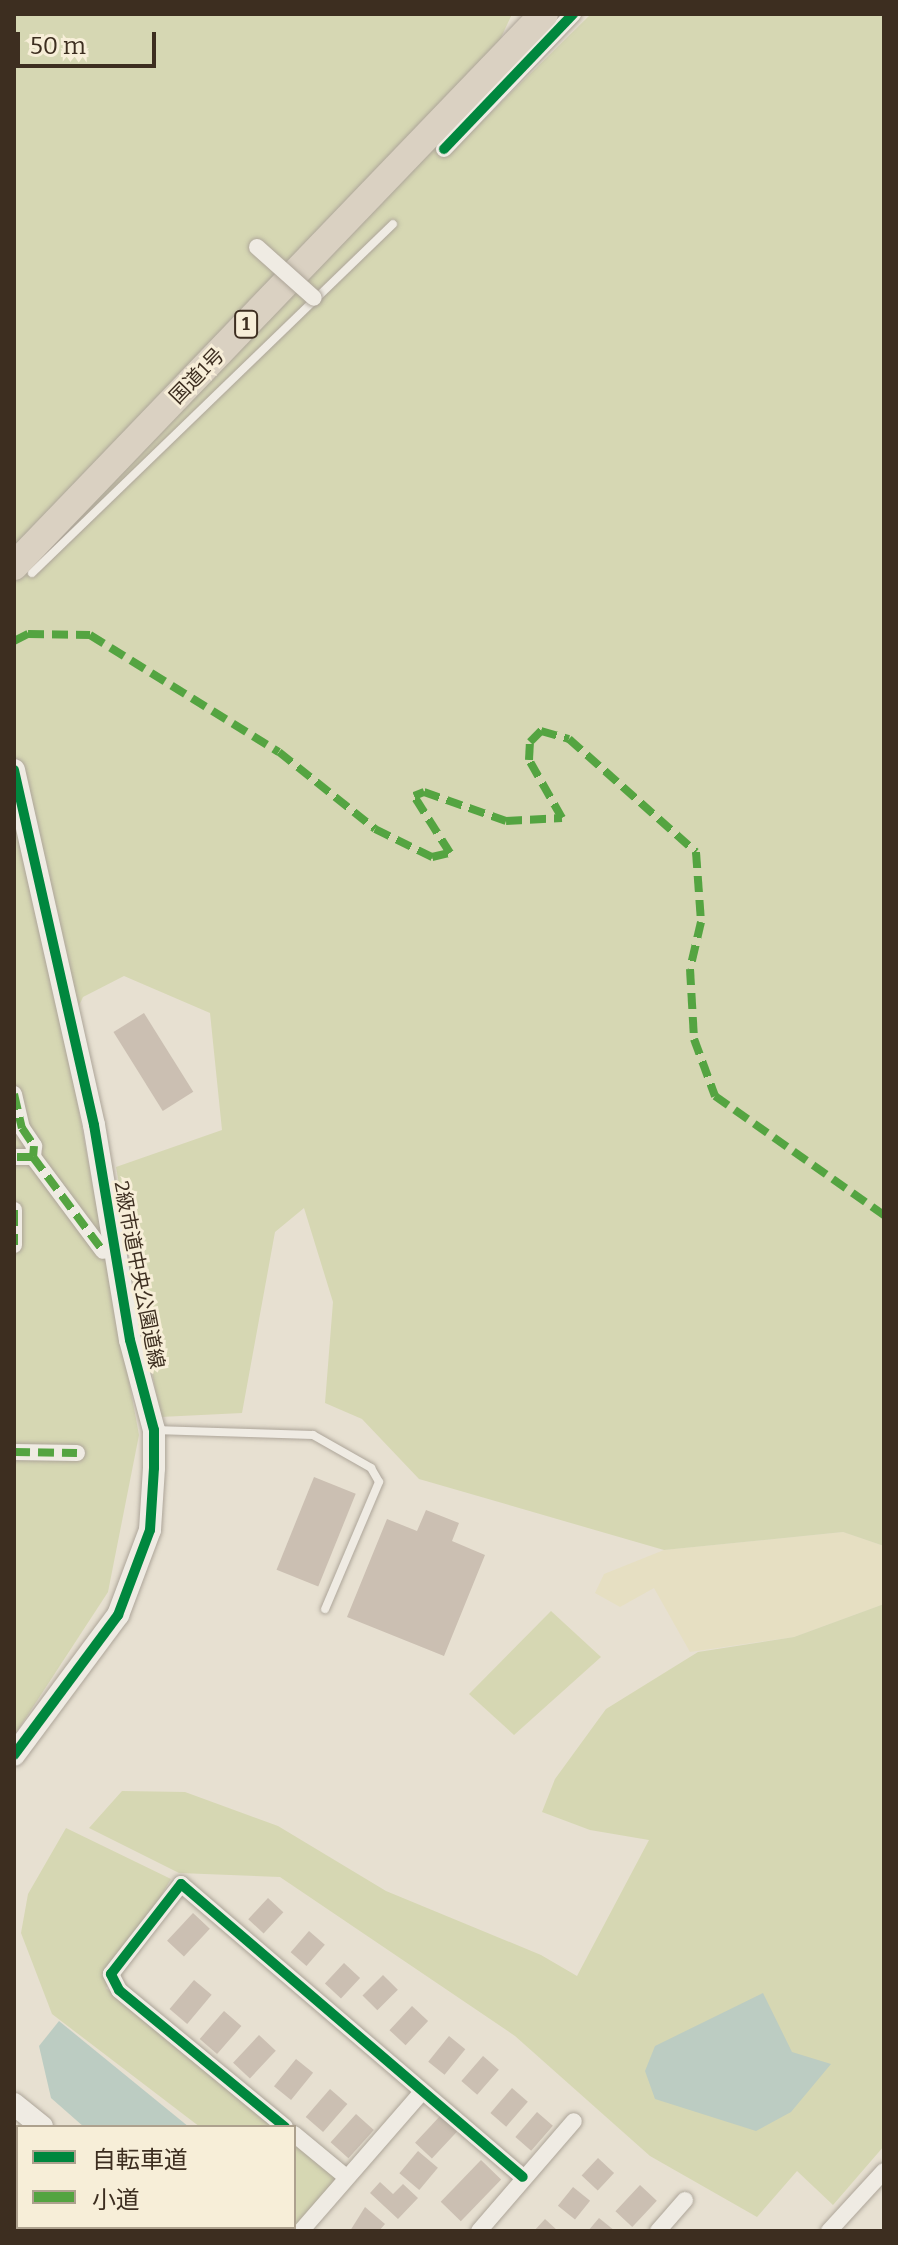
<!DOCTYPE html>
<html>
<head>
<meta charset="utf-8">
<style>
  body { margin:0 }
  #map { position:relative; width:898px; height:2245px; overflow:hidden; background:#e7e0d1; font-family:Bitter,"Noto Sans JP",serif }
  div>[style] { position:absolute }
  .farmland>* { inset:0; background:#e6dfc2 }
  .green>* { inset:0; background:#d6d7b3 }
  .water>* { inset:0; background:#bcccc2 }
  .building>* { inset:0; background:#cbbfb2; transform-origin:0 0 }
  .roads { filter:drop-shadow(0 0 2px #ada599) drop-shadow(0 0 2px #ada599) }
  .lane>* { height:8px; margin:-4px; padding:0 4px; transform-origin:4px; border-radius:4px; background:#efebe3 }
  .street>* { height:16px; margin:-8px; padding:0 8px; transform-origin:8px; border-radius:8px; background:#efebe3 }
  .secondary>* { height:22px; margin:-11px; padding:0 11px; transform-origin:11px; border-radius:11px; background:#efebe3 }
  .highway>* { height:28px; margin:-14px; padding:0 14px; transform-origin:14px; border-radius:14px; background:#dad1c2 }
  .bridges { filter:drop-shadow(0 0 2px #ada599) drop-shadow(0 0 2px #ada599) }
  .street-bridge>* { height:16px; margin:-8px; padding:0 8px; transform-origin:8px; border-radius:8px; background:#efebe3 }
  .quiet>* { height:8px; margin-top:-4px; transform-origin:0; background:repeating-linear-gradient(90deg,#54a441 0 16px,transparent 0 24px) }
  .cycleway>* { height:10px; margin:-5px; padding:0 5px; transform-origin:5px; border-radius:5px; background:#00873e }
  span { translate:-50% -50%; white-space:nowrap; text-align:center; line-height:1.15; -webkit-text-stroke:6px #f7eed8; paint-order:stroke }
  .shield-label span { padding:2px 6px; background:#f7eed8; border:2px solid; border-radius:6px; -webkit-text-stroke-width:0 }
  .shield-label { font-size:18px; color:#3d2e20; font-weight:700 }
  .street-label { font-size:20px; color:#3d2e20 }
  .frame { position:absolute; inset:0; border:16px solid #3d2e20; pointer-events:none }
  .legend { position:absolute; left:16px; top:2125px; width:280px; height:104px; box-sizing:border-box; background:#f7eed8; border:2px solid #ada18e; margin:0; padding:10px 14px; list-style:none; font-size:24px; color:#3d2e20 }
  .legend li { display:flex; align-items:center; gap:16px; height:40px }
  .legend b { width:40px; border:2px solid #ada18e }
  .scale { position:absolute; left:16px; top:32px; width:140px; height:36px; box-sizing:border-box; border:4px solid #3d2e20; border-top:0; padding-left:10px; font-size:24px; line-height:28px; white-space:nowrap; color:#3d2e20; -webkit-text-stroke:6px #f7eed8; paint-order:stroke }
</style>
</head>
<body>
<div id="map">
  <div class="farmland">
    <i style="clip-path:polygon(843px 1532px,884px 1546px,884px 1604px,794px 1637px,690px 1652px,654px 1588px,620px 1607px,595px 1593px,604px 1574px,664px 1550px)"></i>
  </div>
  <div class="green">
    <i style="clip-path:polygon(14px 14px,512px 14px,446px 157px,591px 14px,884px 14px,884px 1546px,843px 1532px,664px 1550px,419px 1479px,362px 1419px,325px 1403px,333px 1302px,304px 1208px,275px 1232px,242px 1413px,160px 1417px,116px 1167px,222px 1130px,210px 1013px,124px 976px,83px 997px,65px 1036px,139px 1435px,108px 1592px,14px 1736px)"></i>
    <i style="clip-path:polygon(884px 1604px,884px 2146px,833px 2205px,797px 2171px,757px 2217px,650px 2156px,515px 2036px,280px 1877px,179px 1873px,89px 1828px,122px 1791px,185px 1792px,278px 1826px,386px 1891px,541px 1955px,577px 1976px,649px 1840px,590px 1830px,542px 1812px,555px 1779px,606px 1709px,698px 1652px,794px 1637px)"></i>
    <i style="clip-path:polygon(551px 1611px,601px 1657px,514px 1735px,469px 1694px)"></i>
    <i style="clip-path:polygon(66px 1828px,171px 1879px,106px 1988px,275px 2127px,200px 2127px,52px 2014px,21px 1933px,28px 1894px)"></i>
    <i style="clip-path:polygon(294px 2142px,342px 2181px,297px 2231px,216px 2231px,294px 2227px)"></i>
  </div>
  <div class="water">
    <i style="clip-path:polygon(763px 1993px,792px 2052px,831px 2064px,791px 2112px,756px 2131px,655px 2099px,645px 2071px,655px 2046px)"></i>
    <i style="clip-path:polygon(59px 2021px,189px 2127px,84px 2127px,51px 2098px,39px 2046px)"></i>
  </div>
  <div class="building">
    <i style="left:144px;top:1013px;width:93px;height:36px;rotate:58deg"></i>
    <i style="left:314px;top:1477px;width:45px;height:100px;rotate:22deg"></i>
    <i style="clip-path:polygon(426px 1510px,459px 1523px,452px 1541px,485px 1555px,444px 1656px,347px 1617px,387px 1519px,417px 1531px)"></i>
    <i style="left:268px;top:1898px;width:21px;height:29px;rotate:43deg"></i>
    <i style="left:193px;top:1913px;width:23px;height:38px;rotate:43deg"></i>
    <i style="left:309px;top:1931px;width:21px;height:28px;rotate:41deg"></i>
    <i style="left:344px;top:1963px;width:22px;height:28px;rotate:43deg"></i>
    <i style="left:383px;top:1975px;width:21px;height:29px;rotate:45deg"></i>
    <i style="left:194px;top:1980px;width:23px;height:38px;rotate:40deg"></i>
    <i style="left:412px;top:2006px;width:22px;height:33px;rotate:43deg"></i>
    <i style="left:224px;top:2011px;width:23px;height:37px;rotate:41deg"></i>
    <i style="left:259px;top:2035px;width:23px;height:38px;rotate:43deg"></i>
    <i style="left:449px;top:2036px;width:21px;height:33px;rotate:39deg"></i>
    <i style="left:483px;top:2056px;width:21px;height:33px;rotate:41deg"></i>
    <i style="left:296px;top:2059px;width:22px;height:35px;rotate:39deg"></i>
    <i style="left:512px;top:2088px;width:21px;height:33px;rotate:41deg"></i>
    <i style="left:330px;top:2089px;width:23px;height:37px;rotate:41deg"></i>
    <i style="left:537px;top:2112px;width:21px;height:33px;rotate:41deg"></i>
    <i style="left:356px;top:2114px;width:24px;height:38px;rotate:42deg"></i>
    <i style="left:441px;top:2115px;width:23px;height:38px;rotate:43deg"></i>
    <i style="left:418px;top:2151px;width:26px;height:29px;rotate:40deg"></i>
    <i style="left:598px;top:2158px;width:22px;height:24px;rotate:43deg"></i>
    <i style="left:481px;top:2160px;width:28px;height:58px;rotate:44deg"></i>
    <i style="clip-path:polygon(380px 2182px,393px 2194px,403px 2184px,418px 2198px,398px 2219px,370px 2193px)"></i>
    <i style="left:640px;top:2185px;width:23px;height:36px;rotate:43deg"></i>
    <i style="left:573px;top:2187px;width:22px;height:24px;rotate:39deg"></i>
    <i style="clip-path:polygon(365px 2207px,385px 2224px,379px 2231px,350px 2231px)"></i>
    <i style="clip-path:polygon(599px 2218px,615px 2231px,588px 2231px)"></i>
    <i style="clip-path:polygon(545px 2219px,558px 2231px,534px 2231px)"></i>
  </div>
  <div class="roads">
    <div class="lane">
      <i style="left:32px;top:573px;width:502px;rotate:-44.03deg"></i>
      <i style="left:154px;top:1430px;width:159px;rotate:1.8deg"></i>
      <i style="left:313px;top:1435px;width:67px;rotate:29.6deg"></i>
      <i style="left:371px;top:1468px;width:16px;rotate:60deg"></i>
      <i style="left:379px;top:1482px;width:138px;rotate:113deg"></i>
    </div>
    <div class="street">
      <i style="left:444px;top:149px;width:187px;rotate:-46.3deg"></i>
      <i style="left:14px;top:1094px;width:35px;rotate:77deg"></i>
      <i style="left:22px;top:1128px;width:22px;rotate:56deg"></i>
      <i style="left:34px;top:1146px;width:11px;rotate:95deg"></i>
      <i style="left:33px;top:1157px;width:19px;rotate:180deg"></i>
      <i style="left:33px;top:1157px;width:117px;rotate:53.3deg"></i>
      <i style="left:14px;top:1210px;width:35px;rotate:90deg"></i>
      <i style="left:14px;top:1452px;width:63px;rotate:0.9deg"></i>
      <i style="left:285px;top:2127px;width:215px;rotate:-140.5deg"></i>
      <i style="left:119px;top:1990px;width:18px;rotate:-117deg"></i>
      <i style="left:111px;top:1974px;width:114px;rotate:-52.1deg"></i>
      <i style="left:181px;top:1884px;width:450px;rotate:40.6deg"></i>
      <i style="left:294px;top:2134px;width:67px;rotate:39.6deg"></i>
      <i style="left:14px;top:2179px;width:4px;rotate:27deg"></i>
      <i style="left:79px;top:2227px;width:5px;rotate:53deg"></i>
      <i style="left:301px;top:2231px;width:184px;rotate:-49deg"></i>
      <i style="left:479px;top:2231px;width:145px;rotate:-49.2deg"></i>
      <i style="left:658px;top:2231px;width:41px;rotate:-48.9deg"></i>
      <i style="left:829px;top:2231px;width:81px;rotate:-47.5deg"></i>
    </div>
    <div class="secondary">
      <i style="left:14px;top:770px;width:364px;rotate:77.3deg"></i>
      <i style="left:94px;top:1125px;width:218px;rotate:80.5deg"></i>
      <i style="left:130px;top:1340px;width:93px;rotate:75.1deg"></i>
      <i style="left:154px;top:1430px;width:38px;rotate:90deg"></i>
      <i style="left:154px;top:1468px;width:62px;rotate:93.7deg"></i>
      <i style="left:150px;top:1530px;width:91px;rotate:110.6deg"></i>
      <i style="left:118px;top:1615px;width:174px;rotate:126.6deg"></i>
      <i style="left:14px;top:2104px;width:36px;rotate:39deg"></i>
      <i style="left:156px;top:2227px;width:6px;rotate:45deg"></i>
    </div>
    <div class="highway">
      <i style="left:14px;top:566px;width:765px;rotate:-46.16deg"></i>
    </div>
  </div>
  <div class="bridges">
    <div class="street-bridge">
      <i style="left:257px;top:247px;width:76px;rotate:41.8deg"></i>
    </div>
  </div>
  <div class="quiet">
    <i style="left:14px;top:641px;width:16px;rotate:-27deg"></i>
    <i style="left:28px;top:634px;width:62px;rotate:0.9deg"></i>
    <i style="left:90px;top:635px;width:222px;rotate:31.8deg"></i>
    <i style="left:279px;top:752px;width:123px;rotate:38.7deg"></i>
    <i style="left:375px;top:829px;width:64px;rotate:26.2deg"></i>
    <i style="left:432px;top:857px;width:18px;rotate:-13deg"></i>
    <i style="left:450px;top:853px;width:67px;rotate:-122.3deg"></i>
    <i style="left:414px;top:796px;width:11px;rotate:-22deg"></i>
    <i style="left:424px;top:792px;width:87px;rotate:19.5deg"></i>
    <i style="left:506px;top:821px;width:56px;rotate:-3.1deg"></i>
    <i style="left:562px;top:818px;width:67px;rotate:-119.6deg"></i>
    <i style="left:529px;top:760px;width:18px;rotate:-87deg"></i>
    <i style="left:530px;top:742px;width:16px;rotate:-45deg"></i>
    <i style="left:541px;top:731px;width:29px;rotate:16deg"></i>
    <i style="left:569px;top:739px;width:170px;rotate:41.7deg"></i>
    <i style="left:696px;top:852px;width:70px;rotate:85.9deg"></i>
    <i style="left:701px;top:922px;width:48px;rotate:103.2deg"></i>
    <i style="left:690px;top:969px;width:70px;rotate:86.7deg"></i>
    <i style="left:694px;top:1039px;width:61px;rotate:69.8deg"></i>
    <i style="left:715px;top:1096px;width:207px;rotate:35.2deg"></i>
    <i style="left:14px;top:1094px;width:35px;rotate:77deg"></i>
    <i style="left:22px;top:1128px;width:22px;rotate:56deg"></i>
    <i style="left:34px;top:1146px;width:11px;rotate:95deg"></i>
    <i style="left:33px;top:1157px;width:19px;rotate:180deg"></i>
    <i style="left:33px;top:1157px;width:117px;rotate:53.3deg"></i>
    <i style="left:14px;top:1210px;width:35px;rotate:90deg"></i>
    <i style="left:14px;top:1452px;width:63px;rotate:0.9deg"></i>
  </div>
  <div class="cycleway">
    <i style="left:444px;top:149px;width:187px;rotate:-46.3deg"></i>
    <i style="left:14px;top:770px;width:364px;rotate:77.3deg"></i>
    <i style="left:94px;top:1125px;width:218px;rotate:80.5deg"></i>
    <i style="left:130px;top:1340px;width:93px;rotate:75.1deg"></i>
    <i style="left:154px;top:1430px;width:38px;rotate:90deg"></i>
    <i style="left:154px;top:1468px;width:62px;rotate:93.7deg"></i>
    <i style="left:150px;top:1530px;width:91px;rotate:110.6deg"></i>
    <i style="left:118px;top:1615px;width:174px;rotate:126.6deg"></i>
    <i style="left:285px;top:2127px;width:215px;rotate:-140.5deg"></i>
    <i style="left:119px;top:1990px;width:18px;rotate:-117deg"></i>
    <i style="left:111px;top:1974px;width:114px;rotate:-52.1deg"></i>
    <i style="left:181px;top:1884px;width:450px;rotate:40.6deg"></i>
  </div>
  <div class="shield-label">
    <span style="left:246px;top:324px">1</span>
  </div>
  <div class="street-label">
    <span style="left:197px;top:376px;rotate:-46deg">国道1号</span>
    <span style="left:139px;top:1275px;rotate:79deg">2級市道中央公園道線</span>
  </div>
  <div class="frame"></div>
  <ul class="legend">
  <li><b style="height:10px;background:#00873e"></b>自転車道</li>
  <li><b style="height:10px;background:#54a441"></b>小道</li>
  </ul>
  <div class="scale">50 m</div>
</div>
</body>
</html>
